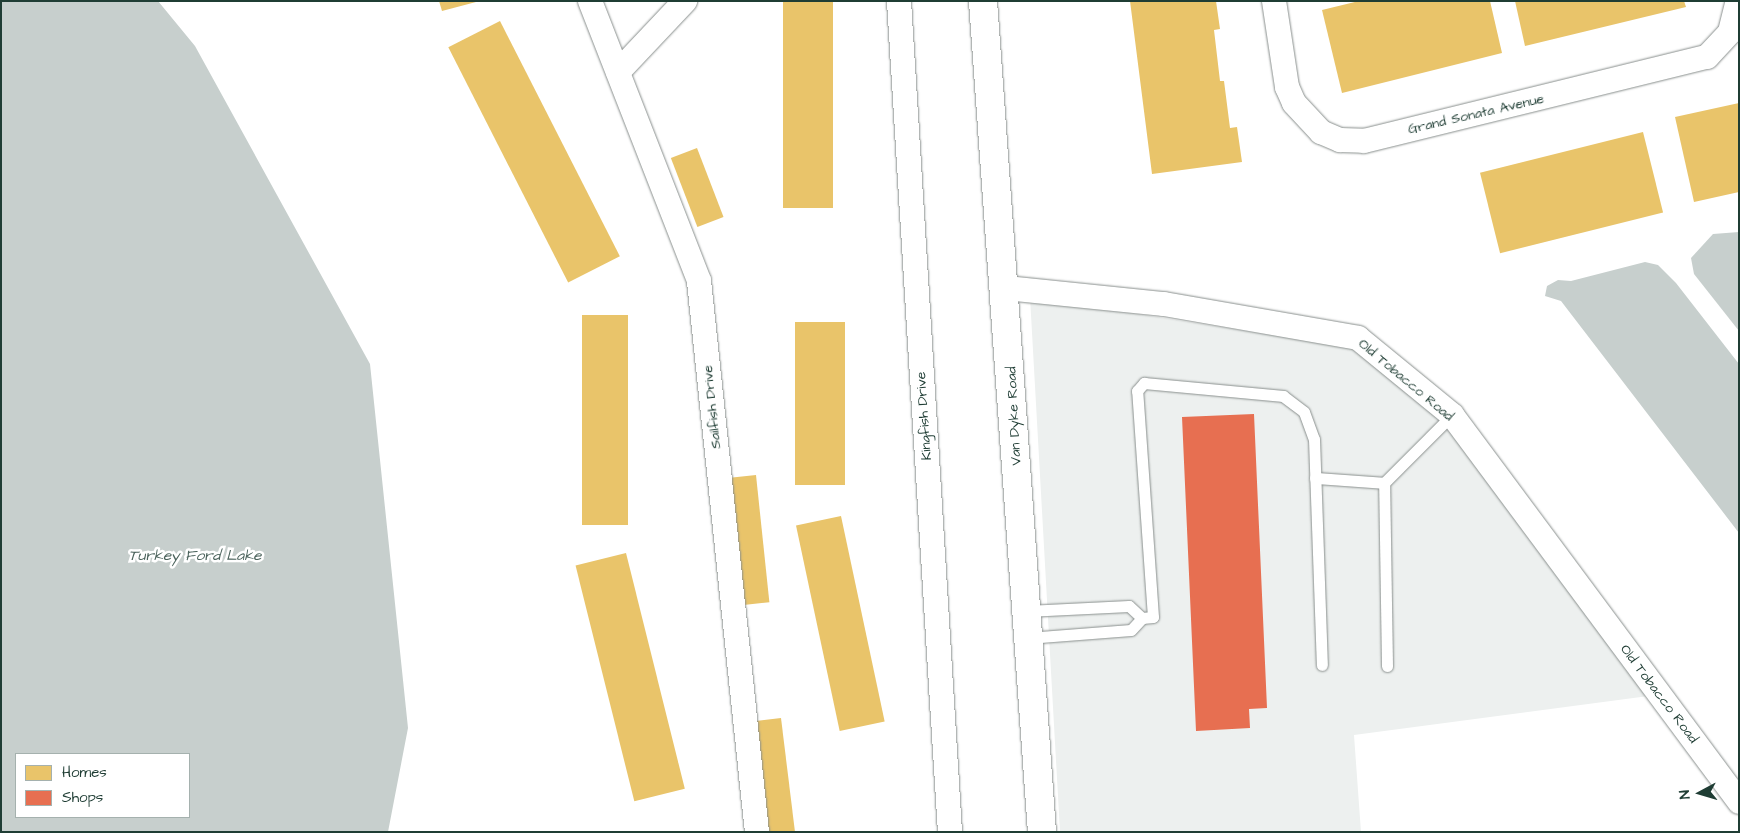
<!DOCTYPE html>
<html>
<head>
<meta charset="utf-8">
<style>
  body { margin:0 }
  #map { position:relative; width:1740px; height:833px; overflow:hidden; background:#fff; font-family:"Architects Daughter",sans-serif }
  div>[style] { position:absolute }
  .built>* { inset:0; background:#edf0ef }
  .water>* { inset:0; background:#c7cfcd }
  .homes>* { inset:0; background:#e9c46a; transform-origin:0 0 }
  .shops>* { inset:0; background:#e76f51 }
  .roads { filter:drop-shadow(0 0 1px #898f8d) drop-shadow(0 0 1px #898f8d) }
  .lane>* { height:11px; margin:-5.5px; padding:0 5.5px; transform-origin:5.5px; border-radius:5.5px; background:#fff }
  .street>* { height:24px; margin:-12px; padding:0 12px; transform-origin:12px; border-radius:12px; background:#fff }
  .secondary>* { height:28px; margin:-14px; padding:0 14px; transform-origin:14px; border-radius:14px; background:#fff }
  span { translate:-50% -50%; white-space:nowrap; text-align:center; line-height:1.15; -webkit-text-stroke:5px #fff; paint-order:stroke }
  .street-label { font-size:14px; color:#1f3d34 }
  .water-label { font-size:15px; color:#4a625b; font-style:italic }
  .frame { position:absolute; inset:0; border:2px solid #1f3d34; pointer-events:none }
  .legend { position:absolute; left:15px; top:753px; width:175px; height:65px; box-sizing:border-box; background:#fff; border:1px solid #a5b1ae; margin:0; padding:6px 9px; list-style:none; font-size:15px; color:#1f3d34 }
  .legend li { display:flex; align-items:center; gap:10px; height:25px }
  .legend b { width:25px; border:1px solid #a5b1ae }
  .north { position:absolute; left:1675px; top:768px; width:50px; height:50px; -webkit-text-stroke:4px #fff; paint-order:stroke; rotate:264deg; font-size:14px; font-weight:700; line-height:20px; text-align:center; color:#1f3d34 }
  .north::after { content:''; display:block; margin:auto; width:18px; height:22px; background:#1f3d34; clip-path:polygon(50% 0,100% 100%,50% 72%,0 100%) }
</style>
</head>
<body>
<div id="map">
  <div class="built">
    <i style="clip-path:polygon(1030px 297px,1355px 348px,1451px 428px,1656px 695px,1354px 735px,1361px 832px,1060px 832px)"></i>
  </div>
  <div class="water">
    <i style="clip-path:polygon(evenodd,1px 1px,158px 1px,195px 46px,370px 364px,408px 728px,388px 832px,1px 832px,1px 1px,16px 754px,189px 754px,189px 817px,16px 817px,16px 754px)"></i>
    <i style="clip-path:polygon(1739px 232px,1739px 331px,1694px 274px,1691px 258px,1713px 234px)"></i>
    <i style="clip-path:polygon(1645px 262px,1658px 265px,1676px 283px,1739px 364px,1739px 533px,1561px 301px,1545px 296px,1547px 286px,1558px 280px,1571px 281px)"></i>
  </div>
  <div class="homes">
    <i style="clip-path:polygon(439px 1px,476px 1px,476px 2px,442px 11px)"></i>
    <i style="left:783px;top:1px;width:50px;height:207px"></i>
    <i style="clip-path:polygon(1130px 1px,1216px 1px,1220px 29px,1214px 30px,1220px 81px,1224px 81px,1230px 128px,1237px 127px,1242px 162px,1152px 174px)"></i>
    <i style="clip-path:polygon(1359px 1px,1490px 1px,1502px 53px,1342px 93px,1322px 10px)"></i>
    <i style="clip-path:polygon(1515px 1px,1684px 1px,1686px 7px,1525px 46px)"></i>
    <i style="left:500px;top:21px;width:264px;height:58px;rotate:63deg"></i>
    <i style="clip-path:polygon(1739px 103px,1739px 192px,1694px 202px,1675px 117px)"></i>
    <i style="left:1643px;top:132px;width:83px;height:168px;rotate:76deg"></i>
    <i style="left:697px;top:148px;width:74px;height:28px;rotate:69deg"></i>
    <i style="left:582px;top:315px;width:46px;height:210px"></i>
    <i style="left:795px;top:322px;width:50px;height:163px"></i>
    <i style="left:756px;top:475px;width:128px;height:26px;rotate:84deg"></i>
    <i style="left:841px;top:516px;width:210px;height:46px;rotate:78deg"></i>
    <i style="left:626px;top:553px;width:243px;height:52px;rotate:76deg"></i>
    <i style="left:781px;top:718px;width:115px;height:27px;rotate:83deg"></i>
  </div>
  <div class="shops">
    <i style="clip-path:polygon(1254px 414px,1267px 708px,1249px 709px,1250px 728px,1196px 731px,1182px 417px)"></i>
  </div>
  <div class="roads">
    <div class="lane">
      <i style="left:1315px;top:478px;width:69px;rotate:4.1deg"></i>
      <i style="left:1026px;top:611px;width:103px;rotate:-2.8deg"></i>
      <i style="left:1129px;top:606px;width:18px;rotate:43deg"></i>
      <i style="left:1027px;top:638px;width:104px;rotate:-4.4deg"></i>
      <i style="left:1131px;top:630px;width:16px;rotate:-47deg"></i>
      <i style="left:1142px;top:618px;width:11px;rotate:-5deg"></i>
      <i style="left:1153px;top:617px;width:227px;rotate:-94deg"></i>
      <i style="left:1137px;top:391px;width:11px;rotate:-49deg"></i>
      <i style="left:1144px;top:383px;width:140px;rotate:5.3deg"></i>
      <i style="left:1283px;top:396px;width:26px;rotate:37deg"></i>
      <i style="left:1304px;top:412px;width:29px;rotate:70deg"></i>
      <i style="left:1314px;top:439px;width:226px;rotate:88deg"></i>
      <i style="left:1387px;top:666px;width:183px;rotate:-90.9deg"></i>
      <i style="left:1384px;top:483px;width:96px;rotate:-45deg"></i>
    </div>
    <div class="street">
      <i style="left:590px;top:1px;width:300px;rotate:68.7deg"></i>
      <i style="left:699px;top:281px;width:554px;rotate:83.99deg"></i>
      <i style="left:899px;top:1px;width:833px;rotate:86.49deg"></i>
      <i style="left:1274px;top:1px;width:87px;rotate:81.4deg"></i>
      <i style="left:1287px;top:87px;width:17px;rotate:66deg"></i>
      <i style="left:1294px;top:103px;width:40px;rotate:47deg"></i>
      <i style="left:1321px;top:132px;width:21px;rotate:23deg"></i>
      <i style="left:1340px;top:140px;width:24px;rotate:2deg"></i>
      <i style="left:1364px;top:141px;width:353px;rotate:-13.8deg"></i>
      <i style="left:1707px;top:57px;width:34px;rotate:-47deg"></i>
      <i style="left:1730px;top:32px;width:32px;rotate:-76deg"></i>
      <i style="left:618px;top:72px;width:98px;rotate:-46.7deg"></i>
      <i style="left:1006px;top:288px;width:159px;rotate:5.8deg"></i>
      <i style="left:1164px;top:304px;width:197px;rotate:9.9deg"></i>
      <i style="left:1358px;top:338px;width:122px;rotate:39.3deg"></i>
      <i style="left:1452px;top:415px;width:482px;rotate:53.4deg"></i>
    </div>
    <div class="secondary">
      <i style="left:983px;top:1px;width:833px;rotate:85.94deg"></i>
    </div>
  </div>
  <div class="street-label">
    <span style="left:1476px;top:114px;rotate:-13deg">Grand Sonata Avenue</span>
    <span style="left:1406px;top:380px;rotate:40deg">Old Tobacco Road</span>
    <span style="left:712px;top:407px;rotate:-96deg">Sailfish Drive</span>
    <span style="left:924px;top:416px;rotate:-94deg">Kingfish Drive</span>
    <span style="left:1014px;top:416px;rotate:-93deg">Van Dyke Road</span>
    <span style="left:1659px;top:694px;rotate:53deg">Old Tobacco Road</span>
  </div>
  <div class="water-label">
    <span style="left:195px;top:556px">Turkey Ford Lake</span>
  </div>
  <div class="frame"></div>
  <ul class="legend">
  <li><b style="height:14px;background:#e9c46a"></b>Homes</li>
  <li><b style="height:14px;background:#e76f51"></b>Shops</li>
  </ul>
  <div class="north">N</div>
</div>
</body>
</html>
